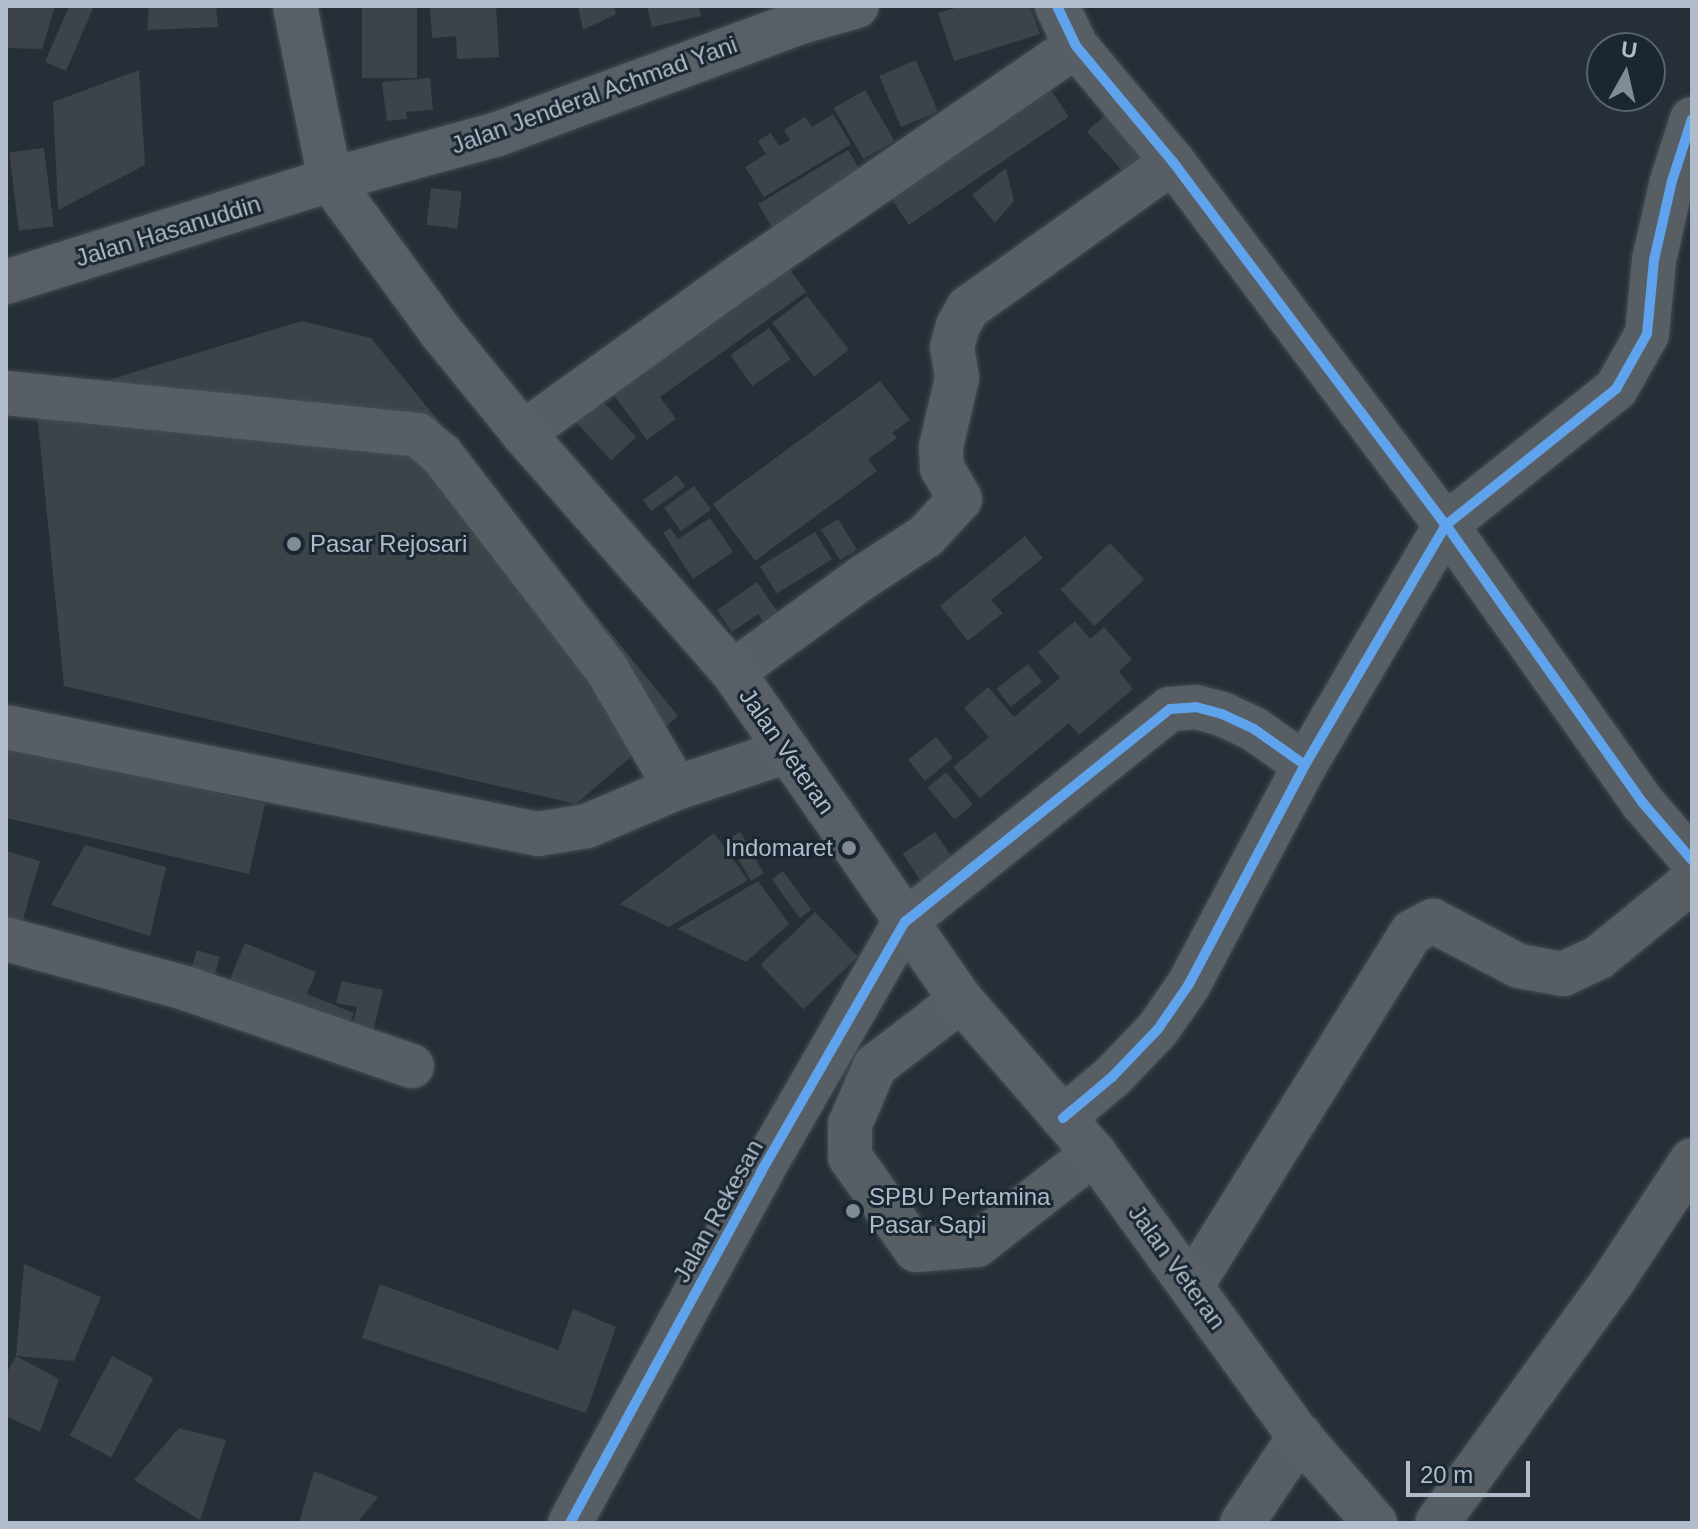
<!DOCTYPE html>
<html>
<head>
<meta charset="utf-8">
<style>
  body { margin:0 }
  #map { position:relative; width:1698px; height:1529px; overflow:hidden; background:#262f37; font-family:Arial,sans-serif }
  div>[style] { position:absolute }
  .building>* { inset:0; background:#3c444a; transform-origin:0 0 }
  .roads { filter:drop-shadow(0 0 2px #454b51) drop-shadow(0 0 2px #454b51) }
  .minor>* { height:44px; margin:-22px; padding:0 22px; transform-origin:22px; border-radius:22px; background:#575e64 }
  .major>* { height:44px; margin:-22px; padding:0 22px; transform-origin:22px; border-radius:22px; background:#595f67 }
  .cycleway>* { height:10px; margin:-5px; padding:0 5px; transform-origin:5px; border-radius:5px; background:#60a3ed }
  .dots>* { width:22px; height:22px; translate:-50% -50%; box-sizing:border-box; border:4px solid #1a2732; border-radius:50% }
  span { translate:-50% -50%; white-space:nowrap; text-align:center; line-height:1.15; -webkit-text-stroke:6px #1a2732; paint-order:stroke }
  .street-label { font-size:24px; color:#b0bcc9 }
  .poi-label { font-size:24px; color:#b0bcc9 }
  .left { translate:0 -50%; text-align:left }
  .right { translate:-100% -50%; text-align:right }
  .frame { position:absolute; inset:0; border:8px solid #b0bcc9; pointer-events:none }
  .north { position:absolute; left:1586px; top:32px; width:80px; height:80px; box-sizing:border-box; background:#1a2732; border:2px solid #56636e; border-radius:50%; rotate:8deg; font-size:22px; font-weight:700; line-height:32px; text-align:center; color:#b0bcc9 }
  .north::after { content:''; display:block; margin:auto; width:28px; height:36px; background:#808b96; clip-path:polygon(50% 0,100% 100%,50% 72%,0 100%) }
  .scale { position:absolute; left:1406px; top:1461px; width:124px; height:36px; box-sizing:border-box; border:4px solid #b0bcc9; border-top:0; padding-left:10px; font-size:24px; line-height:28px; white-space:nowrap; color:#b0bcc9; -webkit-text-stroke:6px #1a2732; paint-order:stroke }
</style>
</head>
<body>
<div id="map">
  <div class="building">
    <i style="clip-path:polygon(6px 6px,55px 6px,42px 49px,6px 48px)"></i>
    <i style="clip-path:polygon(69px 6px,94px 6px,66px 71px,45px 62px)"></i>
    <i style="clip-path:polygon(149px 6px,216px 7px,218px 27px,147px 30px)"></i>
    <i style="left:362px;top:6px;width:55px;height:72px"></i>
    <i style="clip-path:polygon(430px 6px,496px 6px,499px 57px,457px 59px,456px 36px,432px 38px)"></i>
    <i style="clip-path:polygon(578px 6px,614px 6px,616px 14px,583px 30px)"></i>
    <i style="clip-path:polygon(647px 6px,699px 6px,701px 16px,652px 27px)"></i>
    <i style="clip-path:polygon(962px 6px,1030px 6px,1040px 34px,954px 61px,938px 13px)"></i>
    <i style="left:916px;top:60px;width:56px;height:40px;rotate:67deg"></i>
    <i style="clip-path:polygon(139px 70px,145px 165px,58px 210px,53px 102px)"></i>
    <i style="left:1042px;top:77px;width:48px;height:193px;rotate:56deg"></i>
    <i style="clip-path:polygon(430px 78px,433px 110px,406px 112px,407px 119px,387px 121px,382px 82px)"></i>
    <i style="left:865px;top:90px;width:59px;height:36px;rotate:60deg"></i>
    <i style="left:1113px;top:108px;width:64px;height:35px;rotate:48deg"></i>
    <i style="clip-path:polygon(833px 114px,851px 144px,764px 197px,745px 167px,766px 154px,758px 141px,771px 133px,779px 146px,790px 140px,784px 130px,805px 117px,812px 127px)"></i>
    <i style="left:44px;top:148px;width:79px;height:35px;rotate:83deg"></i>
    <i style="left:848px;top:150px;width:31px;height:105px;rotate:59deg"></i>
    <i style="clip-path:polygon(1006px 168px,1014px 201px,995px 223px,972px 195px)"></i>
    <i style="left:431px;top:188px;width:31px;height:37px;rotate:7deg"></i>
    <i style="clip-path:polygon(784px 261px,806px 292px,660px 397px,676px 419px,647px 440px,608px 387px)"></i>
    <i style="left:807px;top:296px;width:68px;height:44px;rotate:52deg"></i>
    <i style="clip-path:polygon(302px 321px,371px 338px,678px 716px,576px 804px,64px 686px,36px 402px)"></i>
    <i style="left:769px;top:328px;width:38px;height:47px;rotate:55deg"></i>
    <i style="clip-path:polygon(880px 381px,910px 420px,892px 433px,897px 438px,868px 459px,877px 471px,755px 561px,713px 504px)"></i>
    <i style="left:598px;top:396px;width:56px;height:34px;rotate:47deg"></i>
    <i style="left:677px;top:475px;width:14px;height:42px;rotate:54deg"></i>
    <i style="left:694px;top:486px;width:29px;height:37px;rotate:54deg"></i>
    <i style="clip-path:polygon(710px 518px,733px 552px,693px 579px,663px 533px,670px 528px,678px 539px)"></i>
    <i style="left:838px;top:519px;width:36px;height:20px;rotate:58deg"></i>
    <i style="left:815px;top:532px;width:32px;height:65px;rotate:58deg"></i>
    <i style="clip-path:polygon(1025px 536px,1043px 558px,991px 600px,1003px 613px,968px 641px,940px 606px)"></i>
    <i style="left:1110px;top:543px;width:50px;height:68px;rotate:47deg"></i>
    <i style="clip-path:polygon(757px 582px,782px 618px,768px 628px,758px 614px,732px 632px,717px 610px)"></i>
    <i style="clip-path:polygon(1075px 621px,1090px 639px,1104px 627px,1132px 659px,1119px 671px,1133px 689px,1079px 735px,1069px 723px,980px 798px,953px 767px,989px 737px,964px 708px,988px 687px,1014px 717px,1060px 678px,1038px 652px)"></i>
    <i style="left:1028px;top:664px;width:23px;height:40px;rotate:52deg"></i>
    <i style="left:936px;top:737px;width:27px;height:36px;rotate:51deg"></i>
    <i style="left:6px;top:744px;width:266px;height:72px;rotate:13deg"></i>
    <i style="left:946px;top:772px;width:42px;height:24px;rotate:50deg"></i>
    <i style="left:740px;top:832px;width:48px;height:15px;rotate:60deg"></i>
    <i style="left:935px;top:832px;width:34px;height:39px;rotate:56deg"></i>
    <i style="clip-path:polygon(714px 833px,748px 880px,669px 927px,620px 904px)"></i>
    <i style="clip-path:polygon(85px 845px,166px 867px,150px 936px,51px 905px)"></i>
    <i style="clip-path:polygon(6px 851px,40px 861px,21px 926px,6px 922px)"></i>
    <i style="left:783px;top:871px;width:48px;height:14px;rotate:54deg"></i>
    <i style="clip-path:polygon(758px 881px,789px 924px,746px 962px,677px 929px)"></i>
    <i style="left:815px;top:912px;width:62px;height:76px;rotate:46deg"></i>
    <i style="clip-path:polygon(245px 943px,316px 972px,307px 994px,354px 1013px,345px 1033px,227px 986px)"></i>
    <i style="left:197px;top:950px;width:24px;height:25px;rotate:17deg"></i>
    <i style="clip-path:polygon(342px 981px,383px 990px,371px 1041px,350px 1037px,357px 1007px,336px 1003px)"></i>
    <i style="clip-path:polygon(24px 1264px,101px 1297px,74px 1361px,16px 1356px)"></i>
    <i style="clip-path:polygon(380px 1284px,558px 1350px,573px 1309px,616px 1327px,586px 1413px,362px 1338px)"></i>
    <i style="clip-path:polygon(16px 1356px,59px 1379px,40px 1432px,6px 1416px,6px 1374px)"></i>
    <i style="left:112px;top:1356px;width:47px;height:90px;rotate:28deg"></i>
    <i style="clip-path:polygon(179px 1428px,226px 1440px,200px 1520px,134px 1480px)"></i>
    <i style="clip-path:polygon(314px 1471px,378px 1497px,357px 1523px,299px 1523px)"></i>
  </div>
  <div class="roads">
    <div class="minor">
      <i style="left:1057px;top:6px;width:44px;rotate:64.6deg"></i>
      <i style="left:1076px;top:46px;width:151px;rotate:50.1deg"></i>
      <i style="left:1173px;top:162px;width:454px;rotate:53.1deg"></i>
      <i style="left:1446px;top:525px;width:341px;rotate:54.7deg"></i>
      <i style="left:1643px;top:803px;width:75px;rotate:49.3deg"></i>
      <i style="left:6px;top:393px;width:414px;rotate:5.8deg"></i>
      <i style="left:418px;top:435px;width:30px;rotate:40deg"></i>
      <i style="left:441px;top:454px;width:270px;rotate:52.4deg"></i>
      <i style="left:606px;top:668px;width:139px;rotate:59.7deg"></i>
      <i style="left:523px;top:433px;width:269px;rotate:-35.8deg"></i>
      <i style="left:741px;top:276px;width:406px;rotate:-34.5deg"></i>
      <i style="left:733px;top:672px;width:160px;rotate:-36.1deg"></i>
      <i style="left:862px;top:578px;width:77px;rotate:-33.3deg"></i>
      <i style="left:926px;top:536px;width:50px;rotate:-47.4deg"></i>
      <i style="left:960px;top:499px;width:36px;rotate:-120deg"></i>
      <i style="left:942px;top:468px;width:21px;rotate:-93deg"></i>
      <i style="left:941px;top:447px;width:71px;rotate:-76.9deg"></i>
      <i style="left:957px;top:378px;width:31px;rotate:-99deg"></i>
      <i style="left:952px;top:347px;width:22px;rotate:-74deg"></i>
      <i style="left:958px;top:326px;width:21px;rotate:-61deg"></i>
      <i style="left:968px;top:308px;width:252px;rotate:-35.5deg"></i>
      <i style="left:6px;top:727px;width:543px;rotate:11.37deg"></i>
      <i style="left:538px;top:834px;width:50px;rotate:-9.3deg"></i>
      <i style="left:587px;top:826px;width:97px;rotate:-23.1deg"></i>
      <i style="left:676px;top:788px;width:117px;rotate:-18.4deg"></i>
      <i style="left:6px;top:939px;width:186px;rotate:15.3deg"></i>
      <i style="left:185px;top:988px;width:240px;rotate:19deg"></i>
      <i style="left:961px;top:1000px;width:108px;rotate:142.5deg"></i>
      <i style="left:875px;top:1066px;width:63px;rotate:113.3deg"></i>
      <i style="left:850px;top:1124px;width:33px;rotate:90deg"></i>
      <i style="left:850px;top:1157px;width:114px;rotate:54.6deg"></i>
      <i style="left:916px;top:1250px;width:61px;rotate:-4.7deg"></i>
      <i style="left:977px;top:1245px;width:149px;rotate:-38.2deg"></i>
      <i style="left:1063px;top:1118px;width:64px;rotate:-39.9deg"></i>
      <i style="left:1112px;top:1077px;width:66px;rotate:-46.2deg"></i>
      <i style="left:1158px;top:1029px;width:55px;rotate:-55.4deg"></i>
      <i style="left:1189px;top:984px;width:248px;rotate:-62.1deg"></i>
      <i style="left:1305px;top:765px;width:278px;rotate:-59.6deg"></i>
      <i style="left:1446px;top:525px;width:218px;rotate:-38.7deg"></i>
      <i style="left:1616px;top:389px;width:63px;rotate:-60.6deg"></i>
      <i style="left:1647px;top:334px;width:74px;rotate:-84.6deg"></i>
      <i style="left:1654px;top:260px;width:81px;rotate:-77.2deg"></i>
      <i style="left:1672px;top:181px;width:65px;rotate:-72.1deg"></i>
      <i style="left:1192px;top:1285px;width:416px;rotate:-58.1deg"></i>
      <i style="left:1412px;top:932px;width:24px;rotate:-28deg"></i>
      <i style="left:1433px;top:921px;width:97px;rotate:27.6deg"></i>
      <i style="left:1519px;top:966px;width:45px;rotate:10.3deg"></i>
      <i style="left:1563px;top:974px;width:40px;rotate:-25deg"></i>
      <i style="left:1599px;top:957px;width:120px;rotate:-39.3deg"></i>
      <i style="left:570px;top:1523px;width:400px;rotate:-61.4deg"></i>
      <i style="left:761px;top:1172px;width:289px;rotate:-60.1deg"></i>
      <i style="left:905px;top:922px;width:340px;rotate:-38.8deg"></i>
      <i style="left:1170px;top:709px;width:26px;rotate:-4deg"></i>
      <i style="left:1196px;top:707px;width:27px;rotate:15deg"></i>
      <i style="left:1222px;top:714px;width:35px;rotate:25deg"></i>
      <i style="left:1254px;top:729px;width:62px;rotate:35.2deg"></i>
      <i style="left:1242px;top:1523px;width:105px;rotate:-56.3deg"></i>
      <i style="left:1437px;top:1523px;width:298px;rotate:-54deg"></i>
      <i style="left:1612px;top:1282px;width:146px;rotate:-56.7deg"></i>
    </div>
    <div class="major">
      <i style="left:295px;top:6px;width:177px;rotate:78.6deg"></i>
      <i style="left:330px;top:180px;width:188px;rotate:53.9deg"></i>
      <i style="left:441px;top:332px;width:130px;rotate:50.9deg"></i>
      <i style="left:523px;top:433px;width:318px;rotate:48.7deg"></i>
      <i style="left:733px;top:672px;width:399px;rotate:55.2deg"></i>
      <i style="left:961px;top:1000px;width:203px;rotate:49deg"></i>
      <i style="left:1094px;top:1153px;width:343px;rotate:54.1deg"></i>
      <i style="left:1295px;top:1431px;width:122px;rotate:49deg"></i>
      <i style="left:6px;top:282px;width:340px;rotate:-17.5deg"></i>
      <i style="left:330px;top:180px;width:171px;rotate:-15.3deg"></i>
      <i style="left:495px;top:135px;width:322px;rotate:-20.3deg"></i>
      <i style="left:797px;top:23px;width:62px;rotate:-15.8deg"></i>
    </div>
  </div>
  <div class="cycleway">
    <i style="left:1057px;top:6px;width:44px;rotate:64.6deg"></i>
    <i style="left:1076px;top:46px;width:151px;rotate:50.1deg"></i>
    <i style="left:1173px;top:162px;width:454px;rotate:53.1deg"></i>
    <i style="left:1446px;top:525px;width:341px;rotate:54.7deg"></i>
    <i style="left:1643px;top:803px;width:75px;rotate:49.3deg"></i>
    <i style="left:1063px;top:1118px;width:64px;rotate:-39.9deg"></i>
    <i style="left:1112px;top:1077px;width:66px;rotate:-46.2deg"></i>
    <i style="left:1158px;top:1029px;width:55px;rotate:-55.4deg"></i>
    <i style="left:1189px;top:984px;width:248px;rotate:-62.1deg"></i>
    <i style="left:1305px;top:765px;width:278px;rotate:-59.6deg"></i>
    <i style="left:1446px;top:525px;width:218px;rotate:-38.7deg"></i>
    <i style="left:1616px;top:389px;width:63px;rotate:-60.6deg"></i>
    <i style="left:1647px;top:334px;width:74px;rotate:-84.6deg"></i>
    <i style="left:1654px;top:260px;width:81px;rotate:-77.2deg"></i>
    <i style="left:1672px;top:181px;width:65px;rotate:-72.1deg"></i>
    <i style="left:570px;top:1523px;width:400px;rotate:-61.4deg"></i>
    <i style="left:761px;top:1172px;width:289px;rotate:-60.1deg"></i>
    <i style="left:905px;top:922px;width:340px;rotate:-38.8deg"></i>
    <i style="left:1170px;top:709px;width:26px;rotate:-4deg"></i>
    <i style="left:1196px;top:707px;width:27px;rotate:15deg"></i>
    <i style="left:1222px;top:714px;width:35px;rotate:25deg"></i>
    <i style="left:1254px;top:729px;width:62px;rotate:35.2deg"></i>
  </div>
  <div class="dots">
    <i style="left:294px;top:544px;background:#808b96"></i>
    <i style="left:849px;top:848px;background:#808b96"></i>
    <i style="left:853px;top:1211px;background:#808b96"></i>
  </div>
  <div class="street-label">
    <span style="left:594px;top:95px;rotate:-20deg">Jalan Jenderal Achmad Yani</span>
    <span style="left:168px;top:231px;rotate:-17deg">Jalan Hasanuddin</span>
    <span style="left:787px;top:751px;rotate:55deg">Jalan Veteran</span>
    <span style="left:718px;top:1211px;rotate:-61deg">Jalan Rekesan</span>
    <span style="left:1177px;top:1267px;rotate:54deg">Jalan Veteran</span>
  </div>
  <div class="poi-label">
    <span class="left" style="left:310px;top:544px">Pasar Rejosari</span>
    <span class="right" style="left:833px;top:848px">Indomaret</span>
    <span class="left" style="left:869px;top:1211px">SPBU Pertamina<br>Pasar Sapi</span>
  </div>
  <div class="frame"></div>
  <div class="north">U</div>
  <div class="scale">20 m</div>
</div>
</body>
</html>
